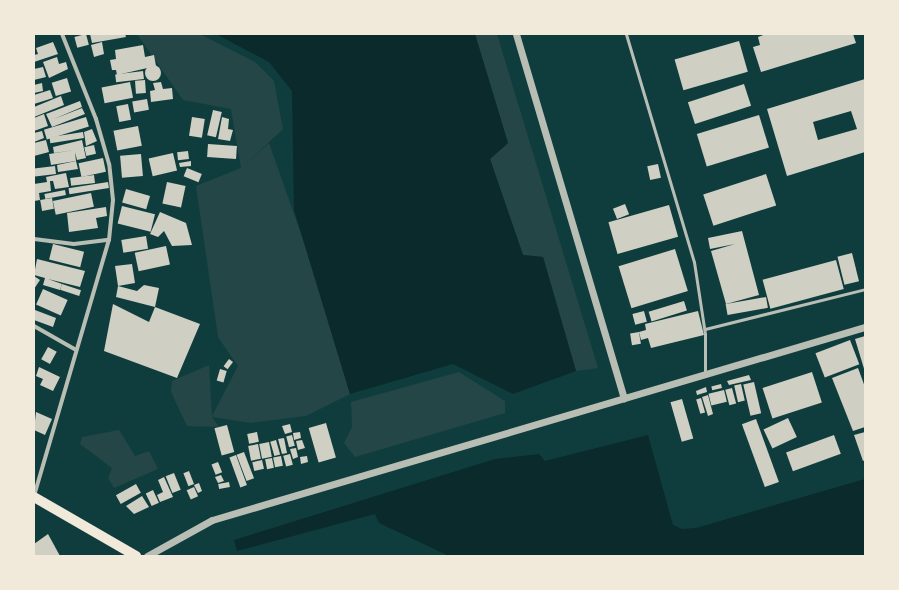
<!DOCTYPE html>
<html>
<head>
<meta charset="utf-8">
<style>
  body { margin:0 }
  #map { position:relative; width:899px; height:590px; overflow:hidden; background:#0f3d3e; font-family:"Archivo Narrow",sans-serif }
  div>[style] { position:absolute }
  .green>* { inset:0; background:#244646 }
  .water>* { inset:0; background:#0a2a2b }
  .building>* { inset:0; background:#cfcfc3; transform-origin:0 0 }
  .round { border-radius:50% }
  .service>* { height:3px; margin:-1.5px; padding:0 1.5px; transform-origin:1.5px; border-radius:1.5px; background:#b8beb3 }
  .minor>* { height:4px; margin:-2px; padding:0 2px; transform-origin:2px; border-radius:2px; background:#b8beb3 }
  .tertiary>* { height:7px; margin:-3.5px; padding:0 3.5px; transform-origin:3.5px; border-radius:3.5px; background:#b8beb3 }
  .primary>* { height:10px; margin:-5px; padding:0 5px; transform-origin:5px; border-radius:5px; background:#f1e9da }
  span { translate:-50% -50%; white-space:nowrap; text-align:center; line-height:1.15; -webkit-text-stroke:3px #f1e9da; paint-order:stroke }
  .frame { position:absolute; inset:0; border:35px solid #f1e9da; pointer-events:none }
</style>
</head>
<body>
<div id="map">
  <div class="green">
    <i style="clip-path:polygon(137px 34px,200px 34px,255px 62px,274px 81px,283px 129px,242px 167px,269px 143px,306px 248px,350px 394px,306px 416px,251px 423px,212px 417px,219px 427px,187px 426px,171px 392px,172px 381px,209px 365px,212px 416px,238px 366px,218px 337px,196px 186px,241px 168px,231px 109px,183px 100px)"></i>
    <i style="clip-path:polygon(475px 34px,497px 34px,598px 368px,576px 371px,543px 257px,523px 255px,490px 159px,508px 143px)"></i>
    <i style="clip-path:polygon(459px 372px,505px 401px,505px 413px,355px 457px,344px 443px,352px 427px,351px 402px)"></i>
    <i style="clip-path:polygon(119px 430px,135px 456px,149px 451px,158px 469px,114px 488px,108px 478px,112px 468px,80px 444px,82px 437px)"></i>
  </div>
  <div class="water">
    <i style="clip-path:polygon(216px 34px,475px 34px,508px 143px,490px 159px,523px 255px,543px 257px,576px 371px,513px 394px,453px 364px,350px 394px,294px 210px,292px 91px,269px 62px)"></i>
    <i style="clip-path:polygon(648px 435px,673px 525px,682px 529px,696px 528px,865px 479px,865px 556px,449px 556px,379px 523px,375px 514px,237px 551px,234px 540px,495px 459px,539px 454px,545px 461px)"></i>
  </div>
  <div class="building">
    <i style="left:86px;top:34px;width:11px;height:12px;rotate:75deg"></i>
    <i style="clip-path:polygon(90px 34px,125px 34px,126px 37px,92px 43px)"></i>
    <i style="clip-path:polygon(766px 34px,853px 34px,856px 43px,761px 72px,753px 47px,760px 45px,758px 37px)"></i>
    <i style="left:739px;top:41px;width:32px;height:67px;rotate:74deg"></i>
    <i style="clip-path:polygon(53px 42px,58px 54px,34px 62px,34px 55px,38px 54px,36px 48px)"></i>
    <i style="clip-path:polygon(102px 42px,104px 54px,94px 57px,91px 45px)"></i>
    <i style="clip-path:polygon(143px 45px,145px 57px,154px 55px,156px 66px,117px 75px,116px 70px,112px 70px,110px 60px,116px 59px,115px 50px)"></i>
    <i style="clip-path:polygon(57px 57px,59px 64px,66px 62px,68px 69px,49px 78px,43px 62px)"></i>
    <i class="round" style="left:145px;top:65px;width:16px;height:16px"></i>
    <i style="clip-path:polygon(43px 67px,46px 77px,34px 80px,34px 69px)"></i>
    <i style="left:143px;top:71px;width:8px;height:28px;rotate:83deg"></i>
    <i style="left:67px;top:78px;width:14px;height:16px;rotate:73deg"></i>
    <i style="clip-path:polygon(evenodd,865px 79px,865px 152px,787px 176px,767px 109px,865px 79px,851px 111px,857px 129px,818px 140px,813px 122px,851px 111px)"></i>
    <i style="left:145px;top:80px;width:13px;height:10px;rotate:86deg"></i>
    <i style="left:130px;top:82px;width:16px;height:29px;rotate:79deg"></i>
    <i style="clip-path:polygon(161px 82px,163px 89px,172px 88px,173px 99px,151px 102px,150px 91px,155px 90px,153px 83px)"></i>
    <i style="clip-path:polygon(42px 83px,43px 91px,34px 93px,34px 85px)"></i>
    <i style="left:744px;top:84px;width:23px;height:59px;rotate:72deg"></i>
    <i style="clip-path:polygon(50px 90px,53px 98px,34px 104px,34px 95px)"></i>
    <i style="clip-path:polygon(61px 96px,64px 105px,34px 117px,34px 107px)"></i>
    <i style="left:147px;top:99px;width:11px;height:15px;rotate:80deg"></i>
    <i style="clip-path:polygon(80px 101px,82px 107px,54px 119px,82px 108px,85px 114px,52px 127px,46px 114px)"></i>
    <i style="left:128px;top:104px;width:16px;height:12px;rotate:79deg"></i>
    <i style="left:213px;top:110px;width:9px;height:26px;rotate:13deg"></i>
    <i style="clip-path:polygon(44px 114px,48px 126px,34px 131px,34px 118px)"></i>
    <i style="left:759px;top:115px;width:34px;height:65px;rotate:73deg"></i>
    <i style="left:86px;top:117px;width:10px;height:44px;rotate:73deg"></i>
    <i style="left:192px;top:117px;width:13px;height:19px;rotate:9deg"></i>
    <i style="clip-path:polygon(222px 117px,229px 119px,228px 129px,233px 130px,230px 141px,218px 139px)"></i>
    <i style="left:138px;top:126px;width:20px;height:25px;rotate:79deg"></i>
    <i style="clip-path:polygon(92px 129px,97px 141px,86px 146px,84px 132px)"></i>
    <i style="clip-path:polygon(42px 131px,44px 138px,34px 142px,34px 133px)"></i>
    <i style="left:83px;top:132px;width:6px;height:34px;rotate:81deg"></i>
    <i style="clip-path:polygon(46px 140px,49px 152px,34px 156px,34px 143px)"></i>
    <i style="clip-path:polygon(82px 140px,86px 158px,77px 160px,75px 152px,76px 161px,51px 165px,49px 154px,75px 150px,54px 153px,53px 147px)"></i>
    <i style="left:208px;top:144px;width:29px;height:13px;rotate:4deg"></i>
    <i style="left:94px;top:145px;width:9px;height:10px;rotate:77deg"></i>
    <i style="left:188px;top:151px;width:8px;height:11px;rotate:83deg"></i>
    <i style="left:173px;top:153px;width:18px;height:25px;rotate:77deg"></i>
    <i style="left:141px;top:154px;width:22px;height:21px;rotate:85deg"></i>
    <i style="left:103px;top:158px;width:14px;height:25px;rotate:78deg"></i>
    <i style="clip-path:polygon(76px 161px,78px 169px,58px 172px,57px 165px)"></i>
    <i style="clip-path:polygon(191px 161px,191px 166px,180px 167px,179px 163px)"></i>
    <i style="left:658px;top:164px;width:14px;height:11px;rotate:78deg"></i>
    <i style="left:55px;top:166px;width:8px;height:21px;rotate:83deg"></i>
    <i style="left:187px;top:168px;width:16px;height:9px;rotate:22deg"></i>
    <i style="clip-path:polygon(66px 173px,69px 187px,55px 189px,53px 181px,50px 181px,51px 191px,39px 193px,40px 200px,34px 201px,34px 184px,47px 182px,46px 177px)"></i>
    <i style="left:766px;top:174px;width:33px;height:66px;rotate:72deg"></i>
    <i style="left:94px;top:175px;width:8px;height:24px;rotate:83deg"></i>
    <i style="left:108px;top:182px;width:6px;height:40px;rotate:81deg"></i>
    <i style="left:167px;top:182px;width:19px;height:22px;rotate:12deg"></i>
    <i style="left:126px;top:189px;width:25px;height:14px;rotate:16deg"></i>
    <i style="left:65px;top:190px;width:5px;height:21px;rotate:79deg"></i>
    <i style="left:91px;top:193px;width:14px;height:39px;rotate:78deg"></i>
    <i style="left:52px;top:198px;width:11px;height:12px;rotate:80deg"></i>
    <i style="left:625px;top:204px;width:11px;height:13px;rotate:68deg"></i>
    <i style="left:669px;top:205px;width:33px;height:63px;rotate:74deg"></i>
    <i style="left:122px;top:206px;width:34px;height:18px;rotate:14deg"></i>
    <i style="clip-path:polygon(106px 207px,107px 216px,96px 218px,98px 228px,69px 232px,67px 213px)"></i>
    <i style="clip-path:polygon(160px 212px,186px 223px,192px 245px,172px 246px,164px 231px,158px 237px,150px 234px)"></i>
    <i style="clip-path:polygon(742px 231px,759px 295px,726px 304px,711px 251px,735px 244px,710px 249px,708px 238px)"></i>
    <i style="left:146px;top:236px;width:13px;height:25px;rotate:81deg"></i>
    <i style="left:53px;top:244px;width:32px;height:16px;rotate:14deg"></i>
    <i style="left:166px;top:246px;width:19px;height:32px;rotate:78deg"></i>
    <i style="left:675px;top:249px;width:44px;height:59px;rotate:73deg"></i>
    <i style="left:852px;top:253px;width:29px;height:15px;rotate:76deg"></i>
    <i style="clip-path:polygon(37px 259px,85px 271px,80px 287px,48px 279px,62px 284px,60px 290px,43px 285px,45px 278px,34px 275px)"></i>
    <i style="left:836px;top:260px;width:30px;height:76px;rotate:75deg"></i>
    <i style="clip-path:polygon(132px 264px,135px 283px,118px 286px,137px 291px,144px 285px,159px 288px,155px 307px,116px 297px,118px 286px,115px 266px)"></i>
    <i style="clip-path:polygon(34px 276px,40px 280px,34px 289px)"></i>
    <i style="left:62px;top:284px;width:20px;height:6px;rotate:18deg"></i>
    <i style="left:43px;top:289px;width:27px;height:17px;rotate:24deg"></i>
    <i style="left:766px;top:297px;width:11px;height:41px;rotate:80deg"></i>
    <i style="left:684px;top:301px;width:10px;height:37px;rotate:73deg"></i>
    <i style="clip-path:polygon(113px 304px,149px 322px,155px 307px,200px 324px,177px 378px,104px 351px)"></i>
    <i style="clip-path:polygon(35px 310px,56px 318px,53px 327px,34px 320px)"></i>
    <i style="left:644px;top:311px;width:11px;height:12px;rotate:75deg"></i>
    <i style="clip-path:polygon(698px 311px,704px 335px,651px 348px,648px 338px,641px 340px,639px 332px,646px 330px,645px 324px)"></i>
    <i style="left:639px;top:332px;width:12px;height:9px;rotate:81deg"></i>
    <i style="clip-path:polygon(865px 336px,865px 372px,855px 339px)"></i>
    <i style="left:850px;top:340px;width:26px;height:37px;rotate:69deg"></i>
    <i style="left:48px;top:347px;width:10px;height:14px;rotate:29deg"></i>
    <i style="left:229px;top:359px;width:5px;height:9px;rotate:37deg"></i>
    <i style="clip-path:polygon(39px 367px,60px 377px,53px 391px,40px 385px,43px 379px,36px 376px)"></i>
    <i style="clip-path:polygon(858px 368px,865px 387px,865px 427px,853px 431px,832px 378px)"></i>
    <i style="left:220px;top:369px;width:7px;height:12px;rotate:16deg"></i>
    <i style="left:812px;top:372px;width:32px;height:52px;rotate:72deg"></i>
    <i style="clip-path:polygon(749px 375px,751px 380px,729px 385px,727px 381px)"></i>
    <i style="left:754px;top:382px;width:32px;height:11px;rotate:77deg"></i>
    <i style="left:721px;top:384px;width:4px;height:10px;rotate:76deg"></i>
    <i style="left:741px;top:384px;width:17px;height:7px;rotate:77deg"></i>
    <i style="clip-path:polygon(706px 387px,707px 392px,697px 395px,696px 391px)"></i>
    <i style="left:732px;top:388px;width:16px;height:7px;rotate:75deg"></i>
    <i style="left:724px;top:390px;width:12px;height:16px;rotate:76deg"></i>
    <i style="clip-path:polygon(708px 395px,713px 414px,708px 416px,702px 397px)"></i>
    <i style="left:701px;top:398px;width:15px;height:5px;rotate:74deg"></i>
    <i style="left:682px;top:399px;width:41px;height:12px;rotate:74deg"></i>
    <i style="clip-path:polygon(36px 412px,52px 419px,45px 435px,34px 430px)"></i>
    <i style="left:788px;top:418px;width:21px;height:27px;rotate:65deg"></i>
    <i style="left:756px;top:419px;width:67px;height:15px;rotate:70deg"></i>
    <i style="left:326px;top:423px;width:36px;height:18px;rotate:74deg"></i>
    <i style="clip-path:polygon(290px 424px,292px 432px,285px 434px,282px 426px)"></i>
    <i style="left:227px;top:425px;width:28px;height:13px;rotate:75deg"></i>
    <i style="left:257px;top:432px;width:10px;height:10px;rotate:79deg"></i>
    <i style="clip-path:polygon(300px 432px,301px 438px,294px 440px,293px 433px)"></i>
    <i style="clip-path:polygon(865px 432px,865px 460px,863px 461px,854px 435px)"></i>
    <i style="left:292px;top:435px;width:11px;height:6px;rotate:75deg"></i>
    <i style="left:834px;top:435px;width:20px;height:51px;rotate:70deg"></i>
    <i style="clip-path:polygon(284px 438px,287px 453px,282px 454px,278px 439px)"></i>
    <i style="left:276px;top:440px;width:15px;height:6px;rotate:74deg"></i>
    <i style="clip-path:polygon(302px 440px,305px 448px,298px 450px,296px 441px)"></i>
    <i style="left:269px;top:442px;width:15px;height:10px;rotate:79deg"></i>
    <i style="left:258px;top:444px;width:15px;height:10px;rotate:79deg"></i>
    <i style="clip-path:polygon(296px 448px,298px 457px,293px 459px,290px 449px)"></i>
    <i style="left:244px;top:452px;width:28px;height:8px;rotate:69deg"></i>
    <i style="left:290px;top:454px;width:11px;height:7px;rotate:75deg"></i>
    <i style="left:236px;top:455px;width:32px;height:7px;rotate:70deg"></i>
    <i style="left:281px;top:456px;width:10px;height:8px;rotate:79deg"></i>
    <i style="clip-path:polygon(307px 456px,308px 462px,301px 464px,300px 457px)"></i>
    <i style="left:272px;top:458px;width:10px;height:7px;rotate:79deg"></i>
    <i style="left:262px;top:460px;width:9px;height:10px;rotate:77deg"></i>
    <i style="left:218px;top:462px;width:11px;height:7px;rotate:68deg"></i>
    <i style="left:189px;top:471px;width:14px;height:6px;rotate:69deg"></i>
    <i style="left:174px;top:473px;width:18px;height:9px;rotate:68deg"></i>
    <i style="clip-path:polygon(221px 475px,224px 481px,218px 483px,215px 477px)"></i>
    <i style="clip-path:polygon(164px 477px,173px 497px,160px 502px,157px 495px,163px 492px,158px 480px)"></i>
    <i style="left:229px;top:482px;width:5px;height:11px;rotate:79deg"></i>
    <i style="clip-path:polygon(199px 483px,202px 491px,198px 493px,194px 485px)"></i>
    <i style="left:136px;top:484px;width:10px;height:23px;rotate:61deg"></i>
    <i style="left:194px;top:487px;width:10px;height:8px;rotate:66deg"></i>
    <i style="left:153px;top:490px;width:14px;height:8px;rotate:65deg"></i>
    <i style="clip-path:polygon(142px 496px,149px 507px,134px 514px,126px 506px)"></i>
    <i style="clip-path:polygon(48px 534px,60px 556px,34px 556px,34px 544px)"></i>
  </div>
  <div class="service">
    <i style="left:626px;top:34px;width:238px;rotate:73.4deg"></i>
    <i style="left:694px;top:262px;width:73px;rotate:81.3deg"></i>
    <i style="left:705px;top:334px;width:39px;rotate:90deg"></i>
    <i style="left:705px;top:329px;width:165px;rotate:-14deg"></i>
  </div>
  <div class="minor">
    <i style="left:34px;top:239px;width:40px;rotate:7.1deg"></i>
    <i style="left:74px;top:244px;width:35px;rotate:-7deg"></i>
    <i style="left:34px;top:326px;width:48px;rotate:29.7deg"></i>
    <i style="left:34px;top:496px;width:267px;rotate:-73.7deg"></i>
    <i style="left:109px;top:240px;width:40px;rotate:-84.3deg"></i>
    <i style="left:113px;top:200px;width:36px;rotate:-96deg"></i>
    <i style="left:109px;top:164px;width:47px;rotate:-106.1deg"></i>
    <i style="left:96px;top:119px;width:92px;rotate:-111.8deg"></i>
  </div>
  <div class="tertiary">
    <i style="left:516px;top:34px;width:380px;rotate:73.5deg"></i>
    <i style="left:147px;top:556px;width:74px;rotate:-29deg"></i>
    <i style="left:212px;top:520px;width:681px;rotate:-16.47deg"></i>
  </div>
  <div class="primary">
    <i style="left:34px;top:497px;width:118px;rotate:30deg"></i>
  </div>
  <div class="frame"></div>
</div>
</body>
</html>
